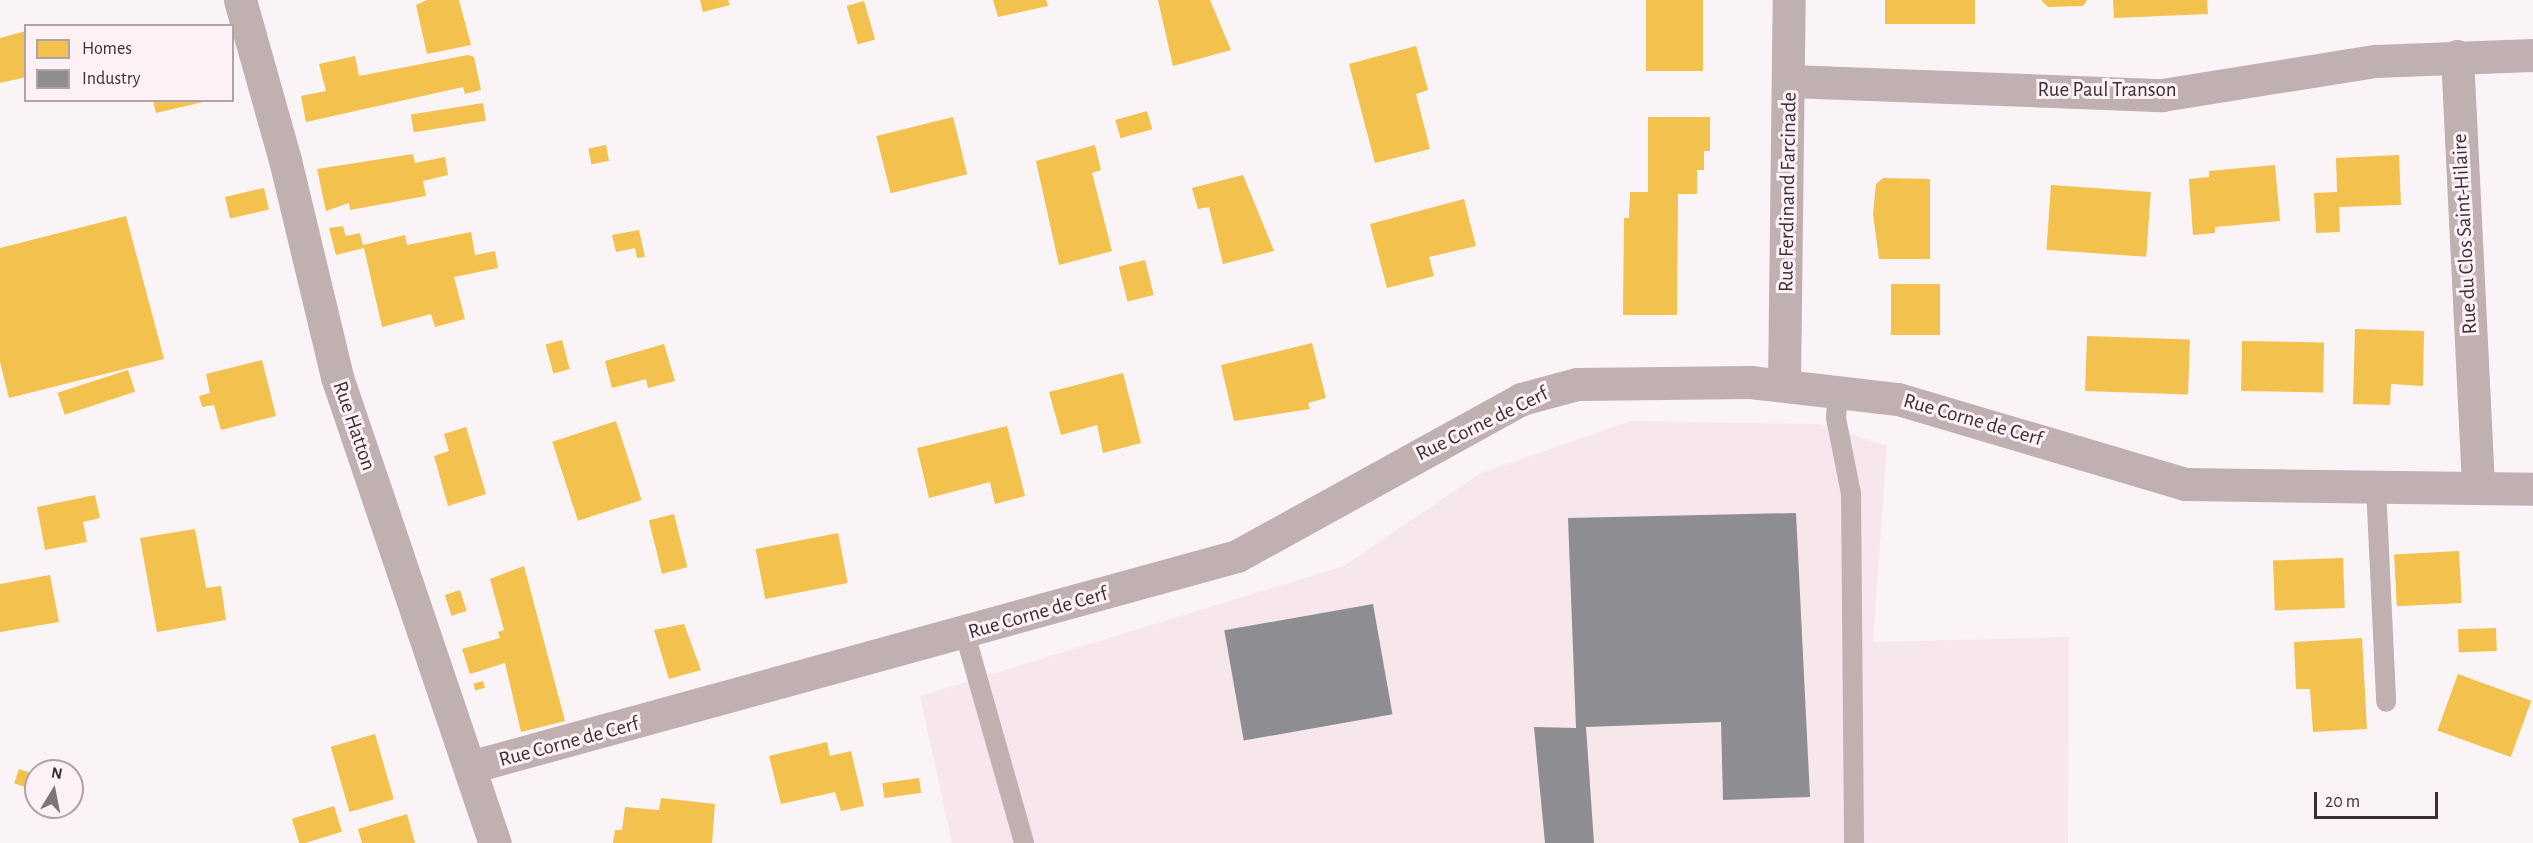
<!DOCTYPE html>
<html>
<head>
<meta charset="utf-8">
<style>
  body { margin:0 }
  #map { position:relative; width:2533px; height:843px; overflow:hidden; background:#fbf4f7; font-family:"Alegreya Sans",sans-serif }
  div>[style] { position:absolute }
  .built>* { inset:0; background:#f7e6ec }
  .homes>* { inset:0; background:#f2c14e; transform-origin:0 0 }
  .industry>* { inset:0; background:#8d8d92; transform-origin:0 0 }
  .service>* { height:20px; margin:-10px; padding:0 10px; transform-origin:10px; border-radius:10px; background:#c1b0b2 }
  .minor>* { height:33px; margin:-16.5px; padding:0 16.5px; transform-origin:16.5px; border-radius:16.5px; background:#c1b0b2 }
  span { translate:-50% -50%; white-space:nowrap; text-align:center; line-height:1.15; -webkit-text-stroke:6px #fef1f6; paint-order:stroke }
  .street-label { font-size:21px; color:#3b2f34 }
  .legend { position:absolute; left:24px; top:24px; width:210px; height:78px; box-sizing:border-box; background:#fef1f6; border:2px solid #b0a3a8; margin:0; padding:8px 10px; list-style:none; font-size:18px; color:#3b2f34 }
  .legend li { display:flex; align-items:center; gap:12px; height:30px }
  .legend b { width:30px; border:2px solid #b0a3a8 }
  .north { position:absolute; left:24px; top:759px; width:60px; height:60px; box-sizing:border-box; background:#fef1f6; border:2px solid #b0a3a8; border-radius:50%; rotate:10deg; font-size:16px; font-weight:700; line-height:24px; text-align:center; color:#3b2f34 }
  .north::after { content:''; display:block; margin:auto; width:21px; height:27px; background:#7e7478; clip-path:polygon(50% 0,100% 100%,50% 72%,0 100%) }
  .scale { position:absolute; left:2314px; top:792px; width:124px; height:27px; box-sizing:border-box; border:3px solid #3b2f34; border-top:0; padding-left:8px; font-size:18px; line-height:21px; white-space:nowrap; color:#3b2f34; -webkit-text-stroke:4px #fef1f6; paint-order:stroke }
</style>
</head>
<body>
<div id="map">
  <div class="built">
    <i style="clip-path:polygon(1630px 421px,1818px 424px,1887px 446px,1873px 642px,2069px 637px,2068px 843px,952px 843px,920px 696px,1344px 566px,1479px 474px)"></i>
  </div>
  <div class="homes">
    <i style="clip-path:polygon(427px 0,459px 0,471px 45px,427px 54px,416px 5px)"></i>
    <i style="clip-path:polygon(700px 0,728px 0,730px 5px,703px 12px)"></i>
    <i style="clip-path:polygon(993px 0,1046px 0,1048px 6px,998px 17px)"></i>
    <i style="clip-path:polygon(1158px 0,1210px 0,1231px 50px,1173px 66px)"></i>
    <i style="left:1646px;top:0;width:57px;height:71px"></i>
    <i style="left:1885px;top:0;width:90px;height:24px"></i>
    <i style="clip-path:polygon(2041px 0,2087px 0,2083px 6px,2048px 7px)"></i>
    <i style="clip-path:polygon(2113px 0,2207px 0,2208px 14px,2114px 18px)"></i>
    <i style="left:864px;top:1px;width:40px;height:18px;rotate:74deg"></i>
    <i style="clip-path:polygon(26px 31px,26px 77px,0 83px,0 38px)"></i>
    <i style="clip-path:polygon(1416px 46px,1428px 90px,1416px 94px,1430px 149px,1375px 163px,1349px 64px)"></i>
    <i style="clip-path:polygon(468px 55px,474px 57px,481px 90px,465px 94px,463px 87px,306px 122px,301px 96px,326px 91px,319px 64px,355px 56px,359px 76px)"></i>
    <i style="clip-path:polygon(153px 100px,206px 100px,207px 101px,156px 113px)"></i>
    <i style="left:483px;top:103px;width:18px;height:73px;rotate:81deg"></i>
    <i style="left:1147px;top:111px;width:19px;height:33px;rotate:74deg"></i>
    <i style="left:953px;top:117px;width:59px;height:79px;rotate:76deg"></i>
    <i style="clip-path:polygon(1648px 117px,1710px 117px,1710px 151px,1704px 151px,1704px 170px,1697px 170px,1697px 194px,1678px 194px,1677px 315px,1623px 315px,1624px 218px,1629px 218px,1630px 192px,1648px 192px)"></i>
    <i style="left:606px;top:145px;width:16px;height:18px;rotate:79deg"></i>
    <i style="clip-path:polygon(1095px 145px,1101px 170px,1092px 173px,1112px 251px,1059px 265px,1036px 161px)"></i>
    <i style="clip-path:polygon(413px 154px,415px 163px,445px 157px,448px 175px,423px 181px,426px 196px,350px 210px,349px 203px,326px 211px,317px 169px)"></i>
    <i style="clip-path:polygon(2399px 155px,2401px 205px,2339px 207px,2340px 232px,2316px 233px,2314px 193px,2337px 192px,2336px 158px)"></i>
    <i style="clip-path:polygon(2275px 165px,2280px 221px,2215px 227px,2215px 233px,2193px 235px,2189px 179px,2209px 177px,2209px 171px)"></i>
    <i style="clip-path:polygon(1243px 175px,1274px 251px,1223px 264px,1209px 207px,1198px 209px,1192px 188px)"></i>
    <i style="clip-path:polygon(1883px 178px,1930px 179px,1930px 259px,1879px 259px,1873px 214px,1876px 184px)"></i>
    <i style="left:2051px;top:185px;width:100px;height:65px;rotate:4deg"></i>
    <i style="left:264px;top:188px;width:22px;height:40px;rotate:77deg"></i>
    <i style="clip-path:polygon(1464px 199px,1476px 246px,1429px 257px,1434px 276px,1387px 288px,1370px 224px)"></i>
    <i style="clip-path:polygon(126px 216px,164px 359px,9px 398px,0 362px,0 248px)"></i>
    <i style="clip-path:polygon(343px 226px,346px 236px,360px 233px,363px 245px,405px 235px,407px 245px,471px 232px,475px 255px,495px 251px,498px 268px,454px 277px,465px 319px,435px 327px,431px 314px,382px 327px,364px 248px,336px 255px,329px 228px)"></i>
    <i style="clip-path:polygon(639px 230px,645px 257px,637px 258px,635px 248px,616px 252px,612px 235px)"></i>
    <i style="left:1145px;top:260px;width:36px;height:27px;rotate:76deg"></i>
    <i style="left:1891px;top:284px;width:49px;height:51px"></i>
    <i style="clip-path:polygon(2355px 329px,2424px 331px,2423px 386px,2391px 384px,2390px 405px,2353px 404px)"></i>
    <i style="left:2087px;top:336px;width:103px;height:55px;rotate:2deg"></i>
    <i style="left:562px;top:340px;width:30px;height:17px;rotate:75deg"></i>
    <i style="left:2242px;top:341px;width:82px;height:50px;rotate:1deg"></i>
    <i style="clip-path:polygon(1312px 343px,1326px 398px,1308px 403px,1310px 409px,1234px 421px,1221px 365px)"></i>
    <i style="clip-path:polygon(664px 344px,675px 381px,648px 388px,646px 379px,612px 388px,605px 361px)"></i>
    <i style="clip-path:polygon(262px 360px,276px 416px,221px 430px,214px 405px,202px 407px,199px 396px,210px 393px,206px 374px)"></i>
    <i style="left:128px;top:370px;width:23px;height:74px;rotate:72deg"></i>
    <i style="clip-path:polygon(1123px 373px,1141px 443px,1103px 453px,1097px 425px,1061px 435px,1049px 392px)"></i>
    <i style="left:616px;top:421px;width:83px;height:67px;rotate:72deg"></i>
    <i style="clip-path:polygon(1007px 426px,1025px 496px,995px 504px,990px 482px,929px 498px,917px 448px)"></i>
    <i style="clip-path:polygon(466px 427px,486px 494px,448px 506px,434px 456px,449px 451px,444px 434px)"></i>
    <i style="clip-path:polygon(95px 495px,100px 518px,83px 522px,87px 542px,45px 550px,37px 507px)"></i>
    <i style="left:674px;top:514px;width:55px;height:26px;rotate:76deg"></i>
    <i style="clip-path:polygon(195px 529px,206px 588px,221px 586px,226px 620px,157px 632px,140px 538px)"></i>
    <i style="left:838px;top:533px;width:51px;height:84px;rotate:79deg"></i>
    <i style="left:2459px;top:551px;width:52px;height:65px;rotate:87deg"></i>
    <i style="left:2343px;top:558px;width:50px;height:70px;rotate:88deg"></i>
    <i style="clip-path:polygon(524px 566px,565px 721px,521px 732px,505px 663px,470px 674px,462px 649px,500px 638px,498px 632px,504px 630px,490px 579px)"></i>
    <i style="clip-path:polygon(50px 575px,59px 622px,0 632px,0 584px)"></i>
    <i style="left:460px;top:590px;width:22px;height:16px;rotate:72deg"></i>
    <i style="clip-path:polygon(684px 624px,701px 670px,669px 679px,654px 630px)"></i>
    <i style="left:2496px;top:628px;width:23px;height:38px;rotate:88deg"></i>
    <i style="clip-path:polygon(2362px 638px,2367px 729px,2313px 732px,2310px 689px,2296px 689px,2294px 642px)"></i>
    <i style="left:2458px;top:674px;width:78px;height:60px;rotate:20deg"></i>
    <i style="left:483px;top:681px;width:7px;height:10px;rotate:74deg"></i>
    <i style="left:375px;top:734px;width:68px;height:46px;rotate:74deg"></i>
    <i style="clip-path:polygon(827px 742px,830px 756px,851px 751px,864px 806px,841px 811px,835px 792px,781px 804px,769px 756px)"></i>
    <i style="left:19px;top:769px;width:18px;height:15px;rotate:19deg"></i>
    <i style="left:919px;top:778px;width:15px;height:37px;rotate:82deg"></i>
    <i style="clip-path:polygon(661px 798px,715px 804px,712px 843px,613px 843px,615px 830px,622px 830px,625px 807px,659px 810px)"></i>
    <i style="left:334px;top:806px;width:27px;height:44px;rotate:73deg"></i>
    <i style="clip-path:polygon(407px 814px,415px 843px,362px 843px,358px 829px)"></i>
  </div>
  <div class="industry">
    <i style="clip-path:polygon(1796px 513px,1810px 797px,1723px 800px,1721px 722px,1586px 727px,1594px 843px,1545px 843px,1534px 727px,1576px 728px,1568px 518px)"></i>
    <i style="left:1373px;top:604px;width:112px;height:151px;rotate:80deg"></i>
  </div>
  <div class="service">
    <i style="left:1838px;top:389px;width:29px;rotate:94deg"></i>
    <i style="left:1836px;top:418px;width:77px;rotate:78.8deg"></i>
    <i style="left:1851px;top:494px;width:349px;rotate:89.5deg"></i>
    <i style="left:2376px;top:486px;width:216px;rotate:87.3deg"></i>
    <i style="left:965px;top:634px;width:217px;rotate:74.2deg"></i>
  </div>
  <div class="minor">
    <i style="left:240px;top:0;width:166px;rotate:74.3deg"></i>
    <i style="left:285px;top:160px;width:223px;rotate:76.5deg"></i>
    <i style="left:337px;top:377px;width:492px;rotate:71.3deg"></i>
    <i style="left:2457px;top:56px;width:432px;rotate:87.2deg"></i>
    <i style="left:1790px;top:81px;width:372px;rotate:2.2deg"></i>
    <i style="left:2162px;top:95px;width:216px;rotate:-9.1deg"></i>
    <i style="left:2375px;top:61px;width:158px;rotate:-2.2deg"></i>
    <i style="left:1784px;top:384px;width:384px;rotate:-89.3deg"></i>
    <i style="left:470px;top:767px;width:795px;rotate:-15.38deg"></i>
    <i style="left:1237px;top:556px;width:325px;rotate:-28.9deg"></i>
    <i style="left:1521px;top:399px;width:58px;rotate:-15deg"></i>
    <i style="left:1577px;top:384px;width:173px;rotate:-0.7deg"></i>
    <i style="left:1750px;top:382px;width:149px;rotate:6.6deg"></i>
    <i style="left:1898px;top:399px;width:299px;rotate:16.5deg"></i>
    <i style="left:2185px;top:484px;width:348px;rotate:0.8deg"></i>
  </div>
  <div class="street-label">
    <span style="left:2107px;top:90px">Rue Paul Transon</span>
    <span style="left:1788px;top:192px;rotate:-89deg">Rue Ferdinand Farcinade</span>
    <span style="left:2465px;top:234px;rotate:-93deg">Rue du Clos Saint-Hilaire</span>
    <span style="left:1973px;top:420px;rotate:16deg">Rue Corne de Cerf</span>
    <span style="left:1482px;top:424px;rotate:-26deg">Rue Corne de Cerf</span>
    <span style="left:354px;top:426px;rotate:71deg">Rue Hatton</span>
    <span style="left:1038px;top:613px;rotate:-16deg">Rue Corne de Cerf</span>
    <span style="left:569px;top:742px;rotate:-15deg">Rue Corne de Cerf</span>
  </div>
  <ul class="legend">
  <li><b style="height:16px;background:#f2c14e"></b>Homes</li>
  <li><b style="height:16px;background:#8d8d92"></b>Industry</li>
  </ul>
  <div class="north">N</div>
  <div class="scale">20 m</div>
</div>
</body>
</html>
